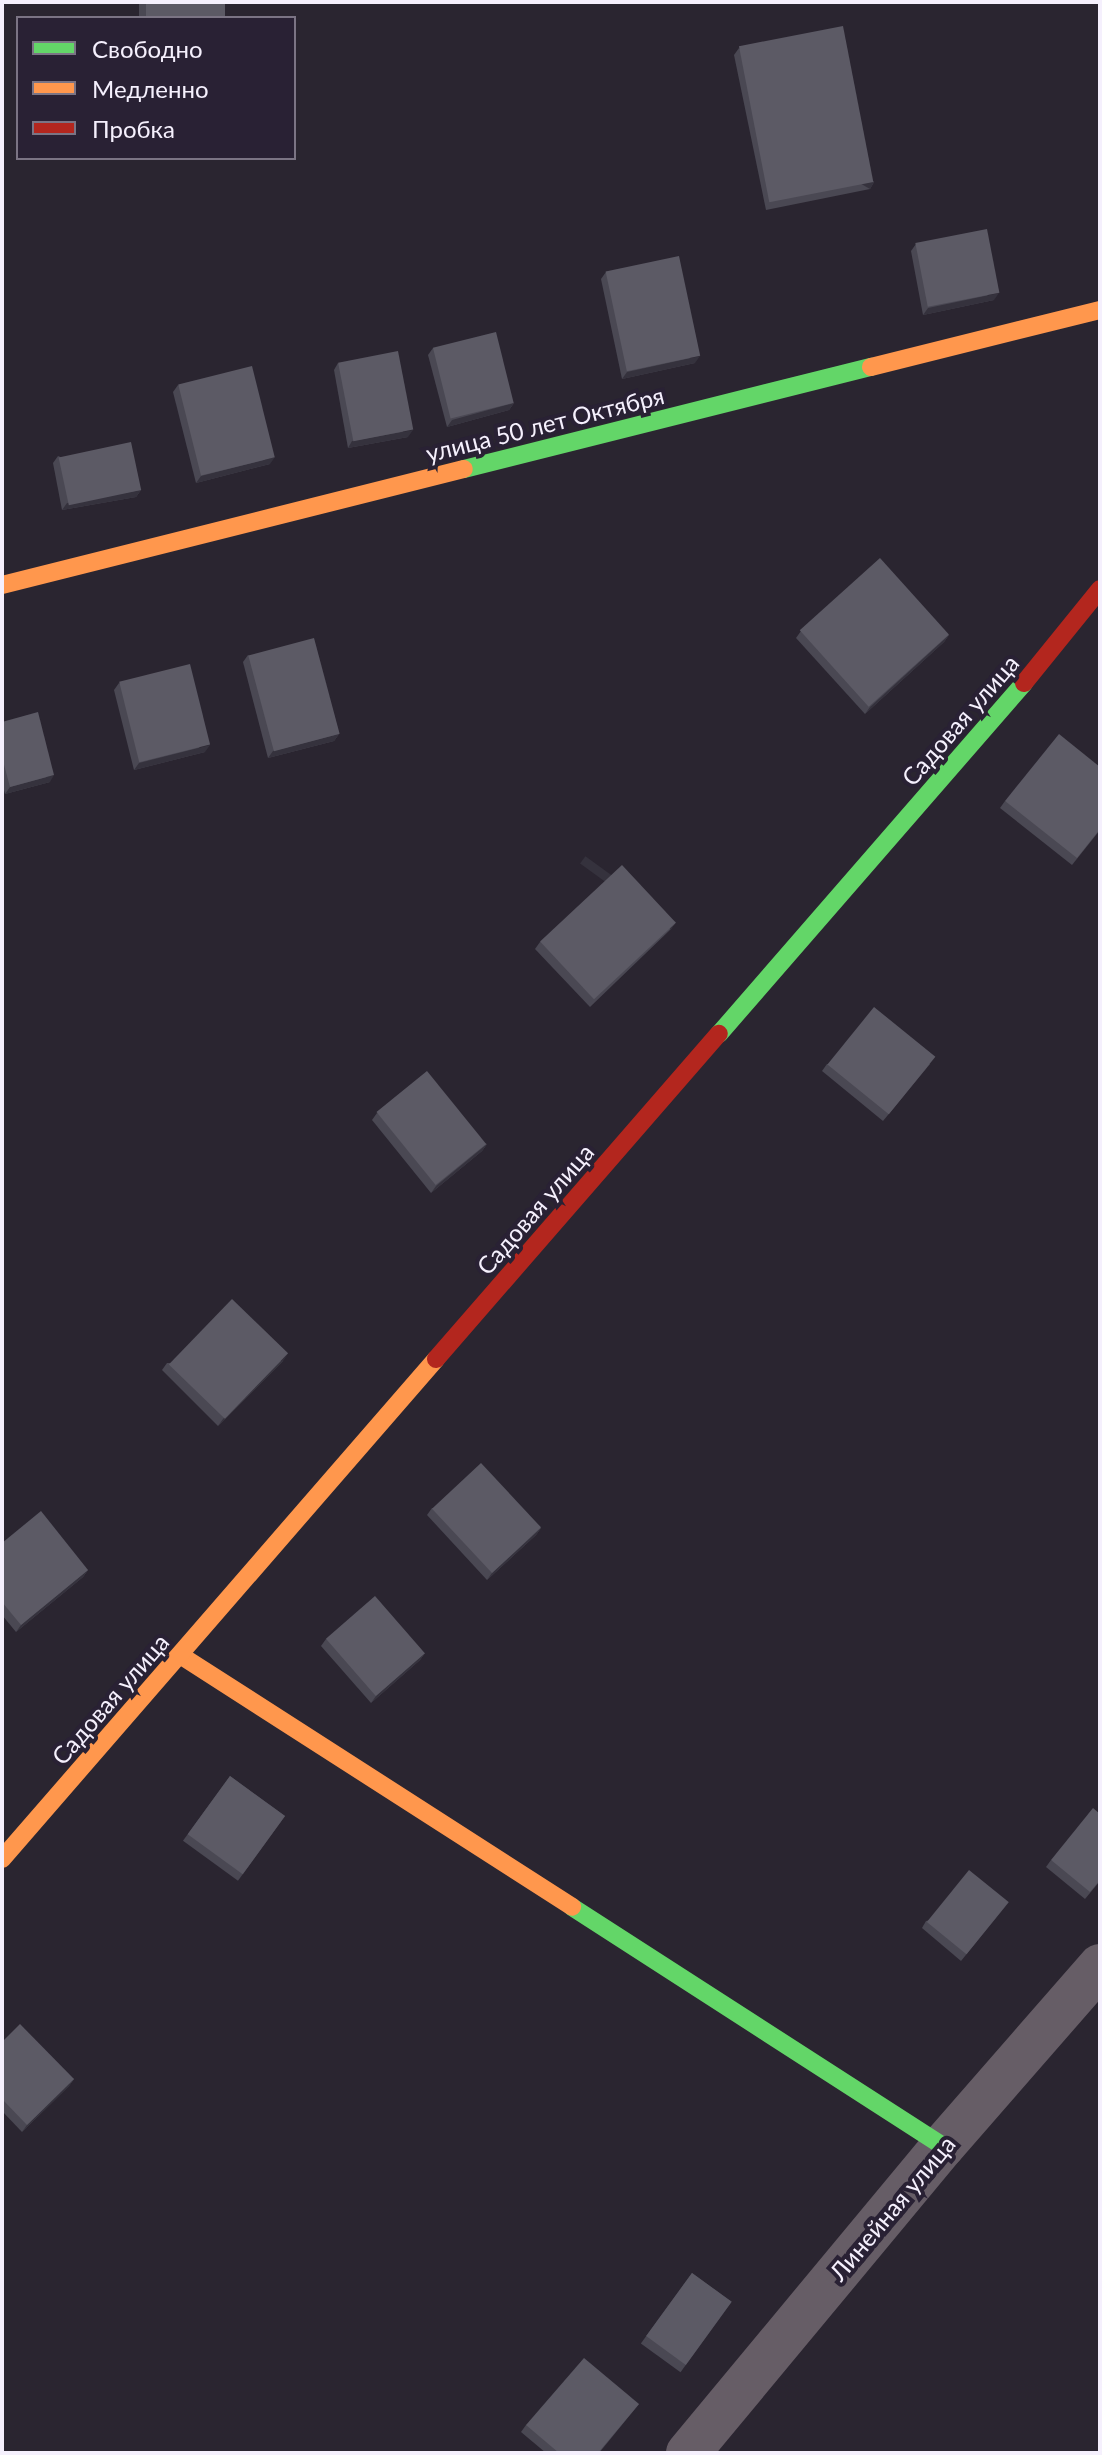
<!DOCTYPE html>
<html>
<head>
<meta charset="utf-8">
<style>
  body { margin:0 }
  #map { position:relative; width:1102px; height:2455px; overflow:hidden; background:#2a2530; font-family:Lato,sans-serif }
  div>[style] { position:absolute }
  .street>* { height:44px; margin:-22px; padding:0 22px; transform-origin:22px; border-radius:22px; background:#665d66 }
  .fast>* { height:18px; margin:-9px; padding:0 9px; transform-origin:9px; border-radius:9px; background:#63d668 }
  .slow>* { height:18px; margin:-9px; padding:0 9px; transform-origin:9px; border-radius:9px; background:#ff974d }
  .jam>* { height:18px; margin:-9px; padding:0 9px; transform-origin:9px; border-radius:9px; background:#b3261e }
  .wall>* { inset:0; background:#4a4853; transform-origin:0 0 }
  .shaded-wall>* { inset:0; background:#35323d; transform-origin:0 0 }
  .building>* { inset:0; background:#5c5a65; transform-origin:0 0 }
  span { translate:-50% -50%; white-space:nowrap; text-align:center; line-height:1.15; -webkit-text-stroke:8px #292134; paint-order:stroke }
  .street-label { font-size:24px; color:#f5f0fd }
  .frame { position:absolute; inset:0; border:4px solid #f5f0fd; pointer-events:none }
  .legend { position:absolute; left:16px; top:16px; width:280px; height:144px; box-sizing:border-box; background:#292134; border:2px solid #7b7484; margin:0; padding:10px 14px; list-style:none; font-size:24px; color:#f5f0fd }
  .legend li { display:flex; align-items:center; gap:16px; height:40px }
  .legend b { width:40px; border:2px solid #7b7484 }
</style>
</head>
<body>
<div id="map">
  <div class="street">
    <i style="left:688px;top:2453px;width:399px;rotate:-50.3deg"></i>
    <i style="left:943px;top:2146px;width:239px;rotate:-48.9deg"></i>
  </div>
  <div class="fast">
    <i style="left:464px;top:469px;width:420px;rotate:-14.1deg"></i>
    <i style="left:719px;top:1034px;width:465px;rotate:-49deg"></i>
    <i style="left:572px;top:1907px;width:441px;rotate:32.8deg"></i>
  </div>
  <div class="slow">
    <i style="left:871px;top:367px;width:236px;rotate:-14deg"></i>
    <i style="left:2px;top:585px;width:476px;rotate:-14.1deg"></i>
    <i style="left:180px;top:1655px;width:466px;rotate:32.7deg"></i>
    <i style="left:2px;top:1859px;width:662px;rotate:-49.04deg"></i>
  </div>
  <div class="jam">
    <i style="left:1024px;top:683px;width:121px;rotate:-51deg"></i>
    <i style="left:436px;top:1359px;width:431px;rotate:-49deg"></i>
  </div>
  <div class="wall">
    <i style="left:139px;top:2px;width:86px;height:16px"></i>
    <i style="clip-path:polygon(739px 48px,874px 182px,870px 189px,766px 210px,734px 55px)"></i>
    <i style="clip-path:polygon(916px 244px,994px 300px,923px 315px,911px 251px)"></i>
    <i style="clip-path:polygon(606px 272px,695px 363px,622px 379px,601px 279px)"></i>
    <i style="clip-path:polygon(433px 348px,514px 403px,509px 410px,447px 427px,428px 355px)"></i>
    <i style="clip-path:polygon(338px 363px,408px 437px,348px 448px,334px 370px)"></i>
    <i style="clip-path:polygon(178px 385px,270px 464px,196px 483px,173px 392px)"></i>
    <i style="clip-path:polygon(58px 456px,141px 490px,136px 497px,62px 510px,53px 463px)"></i>
    <i style="clip-path:polygon(801px 631px,949px 635px,944px 642px,865px 714px,796px 638px)"></i>
    <i style="clip-path:polygon(248px 655px,339px 734px,334px 741px,268px 758px,243px 662px)"></i>
    <i style="clip-path:polygon(119px 683px,205px 752px,134px 770px,114px 690px)"></i>
    <i style="clip-path:polygon(2px 722px,50px 782px,5px 794px,2px 782px)"></i>
    <i style="clip-path:polygon(1005px 801px,1100px 830px,1072px 865px,1000px 808px)"></i>
    <i style="clip-path:polygon(676px 922px,671px 929px,590px 1007px,535px 949px,540px 942px)"></i>
    <i style="clip-path:polygon(827px 1064px,930px 1064px,883px 1121px,822px 1071px)"></i>
    <i style="clip-path:polygon(377px 1113px,487px 1144px,482px 1151px,431px 1193px,372px 1120px)"></i>
    <i style="clip-path:polygon(283px 1361px,218px 1426px,162px 1370px,167px 1363px)"></i>
    <i style="clip-path:polygon(432px 1508px,541px 1528px,536px 1535px,487px 1580px,427px 1515px)"></i>
    <i style="clip-path:polygon(2px 1543px,88px 1570px,83px 1577px,16px 1632px,2px 1615px)"></i>
    <i style="clip-path:polygon(326px 1639px,425px 1653px,420px 1660px,371px 1703px,321px 1646px)"></i>
    <i style="left:230px;top:1776px;width:68px;height:80px;rotate:36deg"></i>
    <i style="clip-path:polygon(1051px 1860px,1100px 1881px,1085px 1899px,1046px 1867px)"></i>
    <i style="clip-path:polygon(1009px 1902px,961px 1961px,922px 1928px,926px 1921px)"></i>
    <i style="clip-path:polygon(2px 2042px,74px 2079px,69px 2086px,22px 2132px,2px 2111px)"></i>
    <i style="left:692px;top:2273px;width:49px;height:87px;rotate:36deg"></i>
    <i style="clip-path:polygon(639px 2404px,599px 2453px,546px 2453px,521px 2432px,526px 2425px)"></i>
  </div>
  <div class="shaded-wall">
    <i style="left:874px;top:182px;width:8px;height:105px;rotate:120deg"></i>
    <i style="clip-path:polygon(999px 293px,994px 300px,923px 315px,928px 308px)"></i>
    <i style="clip-path:polygon(700px 356px,695px 363px,622px 379px,627px 372px)"></i>
    <i style="clip-path:polygon(514px 403px,509px 410px,447px 427px,452px 420px)"></i>
    <i style="clip-path:polygon(413px 430px,408px 437px,348px 448px,352px 441px)"></i>
    <i style="clip-path:polygon(275px 457px,270px 464px,196px 483px,201px 476px)"></i>
    <i style="clip-path:polygon(141px 490px,136px 497px,62px 510px,67px 503px)"></i>
    <i style="clip-path:polygon(949px 635px,944px 642px,865px 714px,870px 707px)"></i>
    <i style="clip-path:polygon(339px 734px,334px 741px,268px 758px,273px 751px)"></i>
    <i style="clip-path:polygon(210px 745px,205px 752px,134px 770px,139px 763px)"></i>
    <i style="clip-path:polygon(54px 775px,50px 782px,5px 794px,10px 787px)"></i>
    <i style="left:676px;top:922px;width:9px;height:112px;rotate:126deg"></i>
    <i style="clip-path:polygon(487px 1144px,482px 1151px,431px 1193px,436px 1186px)"></i>
    <i style="clip-path:polygon(288px 1354px,283px 1361px,218px 1426px,223px 1419px)"></i>
    <i style="clip-path:polygon(541px 1528px,536px 1535px,487px 1580px,492px 1573px)"></i>
    <i style="clip-path:polygon(88px 1570px,83px 1577px,16px 1632px,21px 1625px)"></i>
    <i style="clip-path:polygon(425px 1653px,420px 1660px,371px 1703px,376px 1696px)"></i>
    <i style="clip-path:polygon(74px 2079px,69px 2086px,22px 2132px,27px 2125px)"></i>
  </div>
  <div class="building">
    <i style="left:146px;top:2px;width:79px;height:16px"></i>
    <i style="left:843px;top:26px;width:159px;height:106px;rotate:79deg"></i>
    <i style="left:987px;top:229px;width:65px;height:73px;rotate:79deg"></i>
    <i style="left:679px;top:256px;width:102px;height:75px;rotate:78deg"></i>
    <i style="left:496px;top:332px;width:73px;height:65px;rotate:76deg"></i>
    <i style="left:398px;top:351px;width:80px;height:61px;rotate:79deg"></i>
    <i style="left:252px;top:366px;width:94px;height:76px;rotate:76deg"></i>
    <i style="left:131px;top:442px;width:49px;height:74px;rotate:78deg"></i>
    <i style="left:880px;top:558px;width:103px;height:108px;rotate:48deg"></i>
    <i style="left:314px;top:638px;width:99px;height:68px;rotate:75deg"></i>
    <i style="left:190px;top:664px;width:83px;height:73px;rotate:76deg"></i>
    <i style="clip-path:polygon(38px 712px,54px 775px,10px 787px,2px 757px,2px 722px)"></i>
    <i style="clip-path:polygon(1059px 734px,1100px 767px,1100px 829px,1077px 858px,1005px 801px)"></i>
    <i style="left:622px;top:865px;width:79px;height:112px;rotate:47deg"></i>
    <i style="left:874px;top:1007px;width:79px;height:74px;rotate:39deg"></i>
    <i style="left:427px;top:1071px;width:94px;height:65px;rotate:51deg"></i>
    <i style="left:232px;top:1299px;width:78px;height:91px;rotate:44deg"></i>
    <i style="left:481px;top:1463px;width:88px;height:67px;rotate:47deg"></i>
    <i style="clip-path:polygon(41px 1511px,88px 1570px,21px 1625px,2px 1602px,2px 1543px)"></i>
    <i style="left:375px;top:1596px;width:76px;height:65px;rotate:49deg"></i>
    <i style="left:230px;top:1776px;width:68px;height:72px;rotate:36deg"></i>
    <i style="clip-path:polygon(1093px 1808px,1100px 1814px,1100px 1880px,1090px 1892px,1051px 1860px)"></i>
    <i style="left:969px;top:1870px;width:51px;height:67px;rotate:39deg"></i>
    <i style="clip-path:polygon(20px 2024px,74px 2079px,27px 2125px,2px 2099px,2px 2042px)"></i>
    <i style="left:692px;top:2273px;width:49px;height:78px;rotate:36deg"></i>
    <i style="clip-path:polygon(584px 2358px,639px 2404px,598px 2453px,559px 2453px,526px 2425px)"></i>
  </div>
  <div class="street-label">
    <span style="left:545px;top:424px;rotate:-14deg">улица 50 лет Октября</span>
    <span style="left:960px;top:720px;rotate:-49deg">Садовая улица</span>
    <span style="left:535px;top:1209px;rotate:-49deg">Садовая улица</span>
    <span style="left:110px;top:1699px;rotate:-49deg">Садовая улица</span>
    <span style="left:892px;top:2208px;rotate:-50deg">Линейная улица</span>
  </div>
  <div class="frame"></div>
  <ul class="legend">
  <li><b style="height:10px;background:#63d668"></b>Свободно</li>
  <li><b style="height:10px;background:#ff974d"></b>Медленно</li>
  <li><b style="height:10px;background:#b3261e"></b>Пробка</li>
  </ul>
</div>
</body>
</html>
